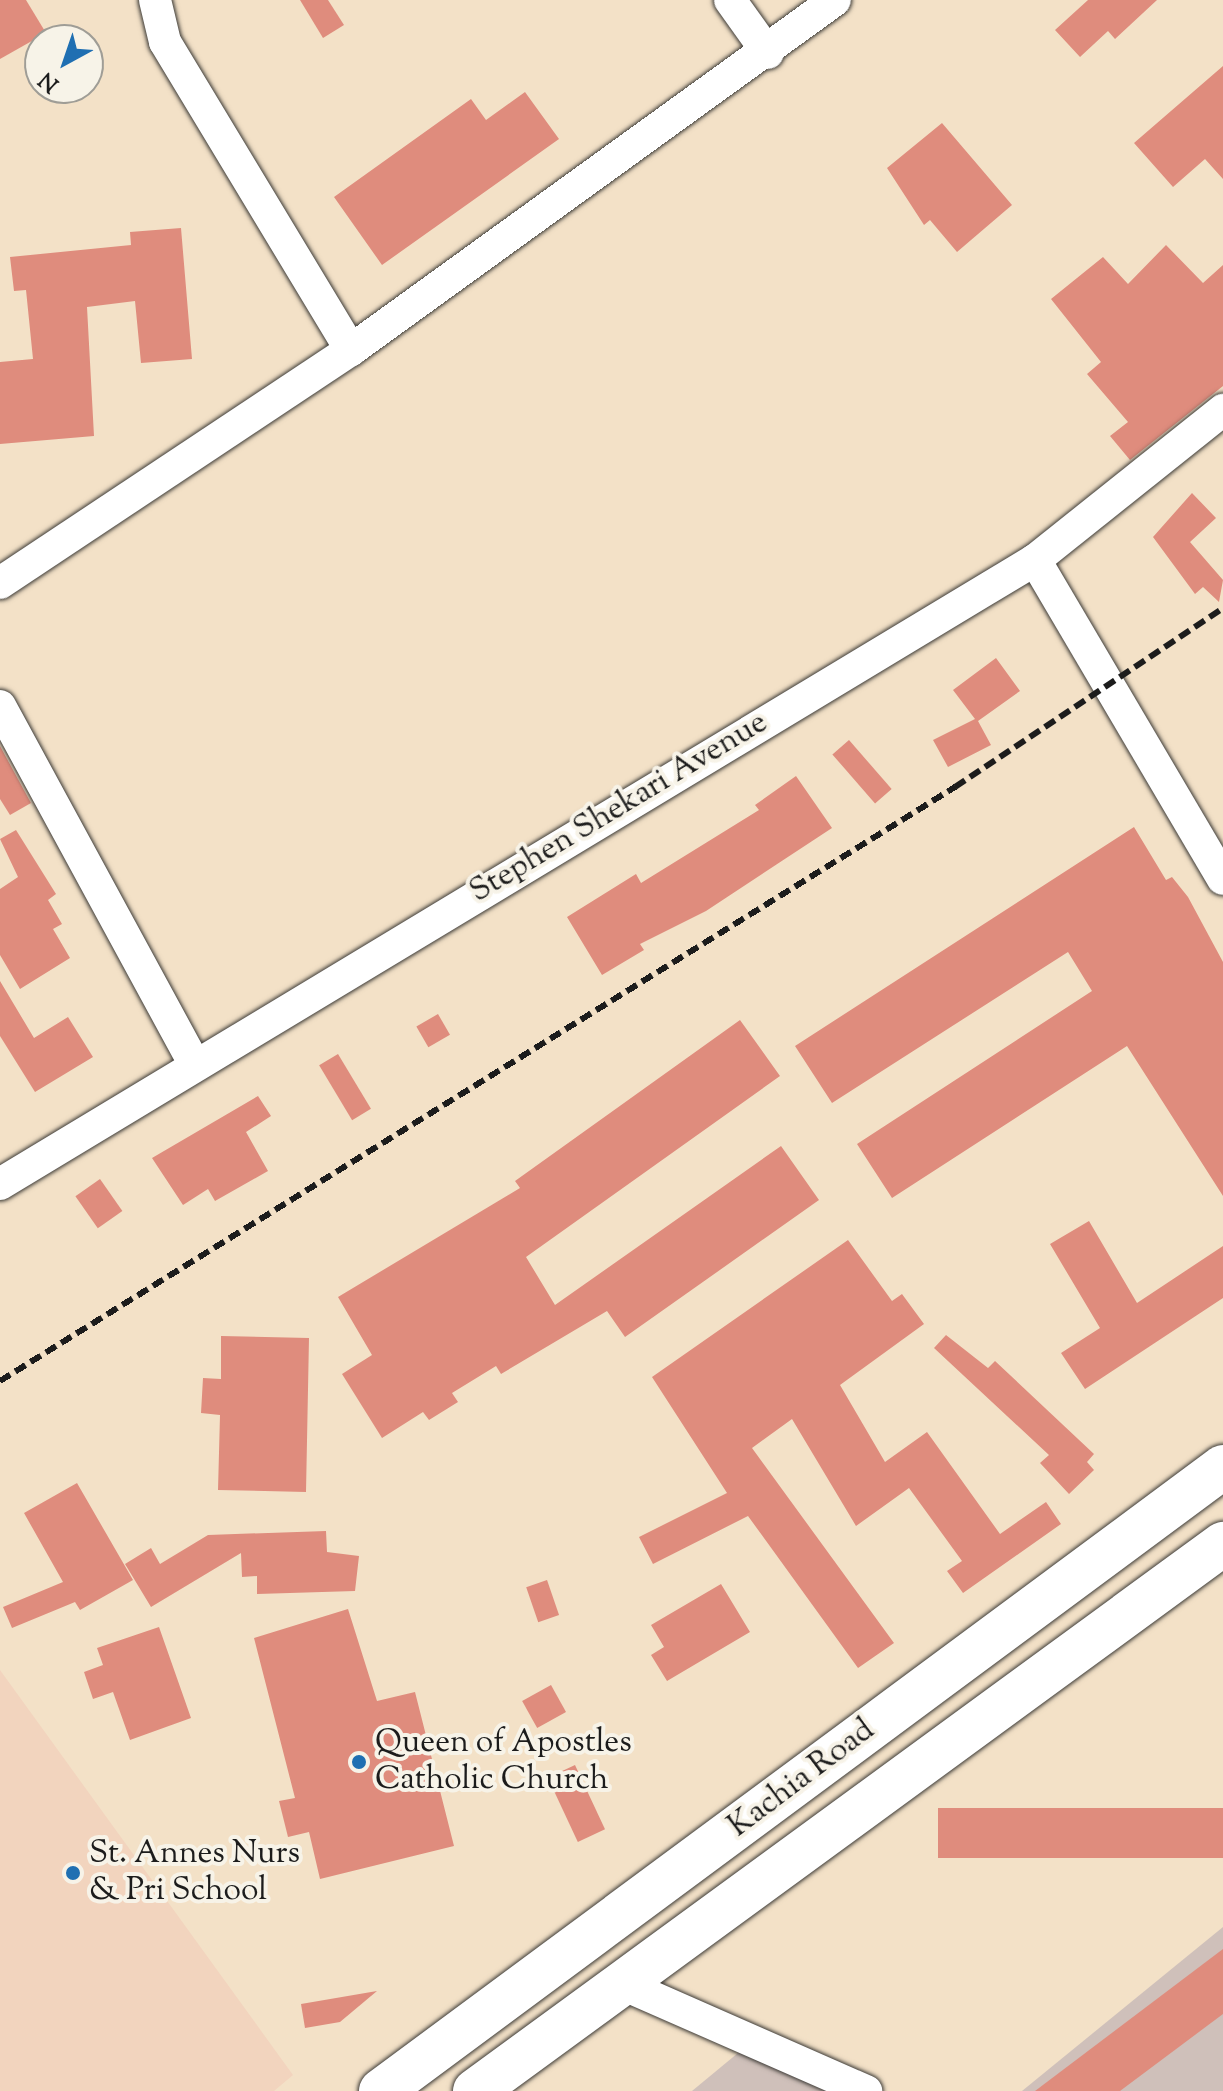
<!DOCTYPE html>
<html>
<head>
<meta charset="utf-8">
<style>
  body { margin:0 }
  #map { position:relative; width:1223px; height:2091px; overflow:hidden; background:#f3e1c7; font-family:"Sorts Mill Goudy",serif }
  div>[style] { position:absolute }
  .built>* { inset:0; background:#f2d4be }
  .industrial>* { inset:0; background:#cfc0ba }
  .building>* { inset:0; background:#df8c7d; transform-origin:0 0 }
  .roads { filter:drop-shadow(0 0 2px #3c3a36) drop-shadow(0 0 2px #3c3a36) }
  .minor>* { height:32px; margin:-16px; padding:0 16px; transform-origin:16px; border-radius:16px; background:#fff }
  .primary>* { height:44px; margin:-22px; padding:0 22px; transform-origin:22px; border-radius:22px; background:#fff }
  .rail>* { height:6px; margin-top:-3px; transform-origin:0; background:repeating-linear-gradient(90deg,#1c1c1c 0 12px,transparent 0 18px) }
  .dots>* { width:22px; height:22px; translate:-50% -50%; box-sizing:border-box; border:4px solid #f7f3e8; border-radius:50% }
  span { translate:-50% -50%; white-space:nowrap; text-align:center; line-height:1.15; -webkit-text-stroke:8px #f7f3e8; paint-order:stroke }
  .street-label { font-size:32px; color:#1c1c1c }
  .poi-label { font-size:32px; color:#1c1c1c }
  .left { translate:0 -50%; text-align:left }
  .north { position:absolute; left:24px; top:24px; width:80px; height:80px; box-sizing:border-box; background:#f7f3e8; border:2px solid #9f9d96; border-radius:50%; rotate:220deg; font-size:22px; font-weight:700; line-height:32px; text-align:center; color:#1c1c1c }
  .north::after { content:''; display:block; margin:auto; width:28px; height:36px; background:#1f6fb2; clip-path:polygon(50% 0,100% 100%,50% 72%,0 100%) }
</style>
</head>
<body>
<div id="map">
  <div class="built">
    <i style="clip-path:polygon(0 1670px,293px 2075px,274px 2091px,0 2091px)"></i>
  </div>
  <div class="industrial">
    <i style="clip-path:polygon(1223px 1927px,1223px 2091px,1022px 2091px)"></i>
    <i style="clip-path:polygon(744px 2048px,856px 2091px,692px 2091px)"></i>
  </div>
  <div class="building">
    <i style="clip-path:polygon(0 0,26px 0,46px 33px,0 59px)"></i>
    <i style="clip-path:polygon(300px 0,328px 0,344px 25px,323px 38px)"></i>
    <i style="clip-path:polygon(1088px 0,1157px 0,1115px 39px,1108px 31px,1080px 57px,1055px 30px)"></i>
    <i style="clip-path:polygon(1223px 66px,1223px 179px,1205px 159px,1173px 187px,1134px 143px)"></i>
    <i style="clip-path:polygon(525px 92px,559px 139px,382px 265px,334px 197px,471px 99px,486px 120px)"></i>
    <i style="clip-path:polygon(942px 123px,1012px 205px,957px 252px,930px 220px,924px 225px,887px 168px)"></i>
    <i style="clip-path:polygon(181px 228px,192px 359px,141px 363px,135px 301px,87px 307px,94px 436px,0 444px,0 362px,33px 359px,26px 290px,14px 291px,10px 257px,131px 245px,130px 232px)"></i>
    <i style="clip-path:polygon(1166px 245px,1203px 283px,1223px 265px,1223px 386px,1130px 460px,1110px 436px,1128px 422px,1087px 374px,1101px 362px,1051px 299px,1103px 257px,1128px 284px)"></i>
    <i style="clip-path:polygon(1192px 493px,1216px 518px,1190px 542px,1223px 580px,1219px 602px,1203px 587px,1195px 594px,1153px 537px)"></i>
    <i style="clip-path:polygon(996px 658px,1020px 691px,978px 721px,991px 745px,948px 767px,933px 740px,975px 719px,953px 690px)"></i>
    <i style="left:849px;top:740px;width:65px;height:22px;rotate:49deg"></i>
    <i style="clip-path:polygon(0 746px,31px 803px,10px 815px,0 799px)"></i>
    <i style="clip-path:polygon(796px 776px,832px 828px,706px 911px,640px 944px,644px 950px,602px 975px,567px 917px,636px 874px,641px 883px,759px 810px,755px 805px)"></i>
    <i style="clip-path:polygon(1134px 827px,1166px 880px,1172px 877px,1188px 897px,1223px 962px,1223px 1196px,1127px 1046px,892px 1198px,857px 1144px,1092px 991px,1068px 952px,832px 1103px,795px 1046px)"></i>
    <i style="clip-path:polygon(16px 830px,56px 894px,48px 900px,62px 924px,53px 929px,70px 958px,20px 989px,0 955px,0 889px,18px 877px,0 839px)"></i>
    <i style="clip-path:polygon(0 981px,34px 1038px,68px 1017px,93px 1057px,35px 1092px,0 1036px)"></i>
    <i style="left:438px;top:1014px;width:24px;height:25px;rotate:60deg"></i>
    <i style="clip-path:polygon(740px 1020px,780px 1076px,526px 1257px,555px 1305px,781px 1146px,819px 1200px,625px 1337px,607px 1311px,501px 1374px,496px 1366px,452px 1393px,458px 1402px,429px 1420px,423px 1412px,382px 1438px,342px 1374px,372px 1355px,338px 1297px,520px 1188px,515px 1181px)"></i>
    <i style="left:338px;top:1054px;width:64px;height:22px;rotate:59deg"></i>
    <i style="clip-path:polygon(258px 1096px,271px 1116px,246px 1132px,268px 1171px,215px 1201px,208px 1189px,183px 1205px,152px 1158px)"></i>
    <i style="left:100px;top:1179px;width:39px;height:30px;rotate:55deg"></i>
    <i style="clip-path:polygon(1089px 1221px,1137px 1303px,1223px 1246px,1223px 1298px,1085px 1389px,1061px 1353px,1100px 1328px,1050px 1244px)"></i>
    <i style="clip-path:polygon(848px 1240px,892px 1301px,902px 1294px,924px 1324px,840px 1385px,885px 1462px,927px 1432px,1000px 1534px,1046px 1502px,1061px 1524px,963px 1593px,947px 1571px,962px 1561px,909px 1488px,856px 1526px,792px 1419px,752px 1448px,894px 1643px,858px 1668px,748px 1516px,653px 1564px,639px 1537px,727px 1493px,652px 1377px)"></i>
    <i style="clip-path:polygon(946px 1335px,988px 1368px,995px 1361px,1094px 1454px,1087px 1462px,1094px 1470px,1069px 1494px,1040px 1463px,1049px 1455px,934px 1348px)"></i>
    <i style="clip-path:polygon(221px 1336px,309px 1338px,306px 1492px,218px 1490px,220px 1415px,201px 1413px,203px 1378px,221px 1379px)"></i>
    <i style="clip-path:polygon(77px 1483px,133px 1580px,80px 1610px,75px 1602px,12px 1628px,3px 1607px,63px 1582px,24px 1513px)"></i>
    <i style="clip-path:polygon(326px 1531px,327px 1552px,359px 1556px,355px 1591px,257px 1594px,257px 1576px,242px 1577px,241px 1553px,151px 1607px,125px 1564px,151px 1548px,160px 1564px,208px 1535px)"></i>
    <i style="left:547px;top:1580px;width:37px;height:22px;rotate:71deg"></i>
    <i style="clip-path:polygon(721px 1584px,750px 1632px,667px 1681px,651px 1655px,664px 1647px,651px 1625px)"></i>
    <i style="clip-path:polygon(348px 1609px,377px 1701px,415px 1692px,454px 1846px,320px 1879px,309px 1832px,288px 1837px,279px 1801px,295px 1798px,254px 1638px)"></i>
    <i style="clip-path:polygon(159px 1627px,191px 1718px,130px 1740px,113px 1692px,93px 1699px,84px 1672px,103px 1665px,97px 1648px)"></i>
    <i style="left:551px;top:1685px;width:31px;height:33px;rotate:61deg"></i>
    <i style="left:575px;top:1765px;width:71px;height:30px;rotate:65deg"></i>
    <i style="left:1223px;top:1808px;width:50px;height:285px;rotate:90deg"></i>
    <i style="clip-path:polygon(1223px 1949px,1223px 2014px,1120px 2091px,1035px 2091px)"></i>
    <i style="clip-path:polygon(377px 1991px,340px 2022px,305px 2028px,301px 2004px)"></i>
  </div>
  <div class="roads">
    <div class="minor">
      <i style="left:155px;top:0;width:43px;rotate:76.6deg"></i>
      <i style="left:165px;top:42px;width:360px;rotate:58.9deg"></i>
      <i style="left:730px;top:0;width:65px;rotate:54.4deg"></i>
      <i style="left:1035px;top:560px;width:370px;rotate:59.5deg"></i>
      <i style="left:0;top:583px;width:421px;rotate:-33.6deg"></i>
      <i style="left:351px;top:350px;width:597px;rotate:-35.87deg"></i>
      <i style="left:0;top:706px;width:405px;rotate:61.5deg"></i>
      <i style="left:0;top:1184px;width:1209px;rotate:-31.09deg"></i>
      <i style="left:1035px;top:560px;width:241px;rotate:-38.6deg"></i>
      <i style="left:620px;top:1983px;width:269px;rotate:23.7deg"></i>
    </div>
    <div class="primary">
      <i style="left:381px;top:2091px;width:1048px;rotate:-36.54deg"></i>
      <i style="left:475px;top:2091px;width:927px;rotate:-36.18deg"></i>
    </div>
  </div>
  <div class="rail">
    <i style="left:0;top:1381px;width:1125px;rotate:-31.88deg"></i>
    <i style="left:955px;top:787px;width:322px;rotate:-33.7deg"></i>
  </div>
  <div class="dots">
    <i style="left:359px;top:1762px;background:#1f6fb2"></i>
    <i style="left:73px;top:1873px;background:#1f6fb2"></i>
  </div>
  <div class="street-label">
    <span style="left:619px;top:808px;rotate:-31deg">Stephen Shekari Avenue</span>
    <span style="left:802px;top:1779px;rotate:-37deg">Kachia Road</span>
  </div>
  <div class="poi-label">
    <span class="left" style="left:375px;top:1762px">Queen of Apostles<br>Catholic Church</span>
    <span class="left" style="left:89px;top:1873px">St. Annes Nurs<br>&amp; Pri School</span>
  </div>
  <div class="north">N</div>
</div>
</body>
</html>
